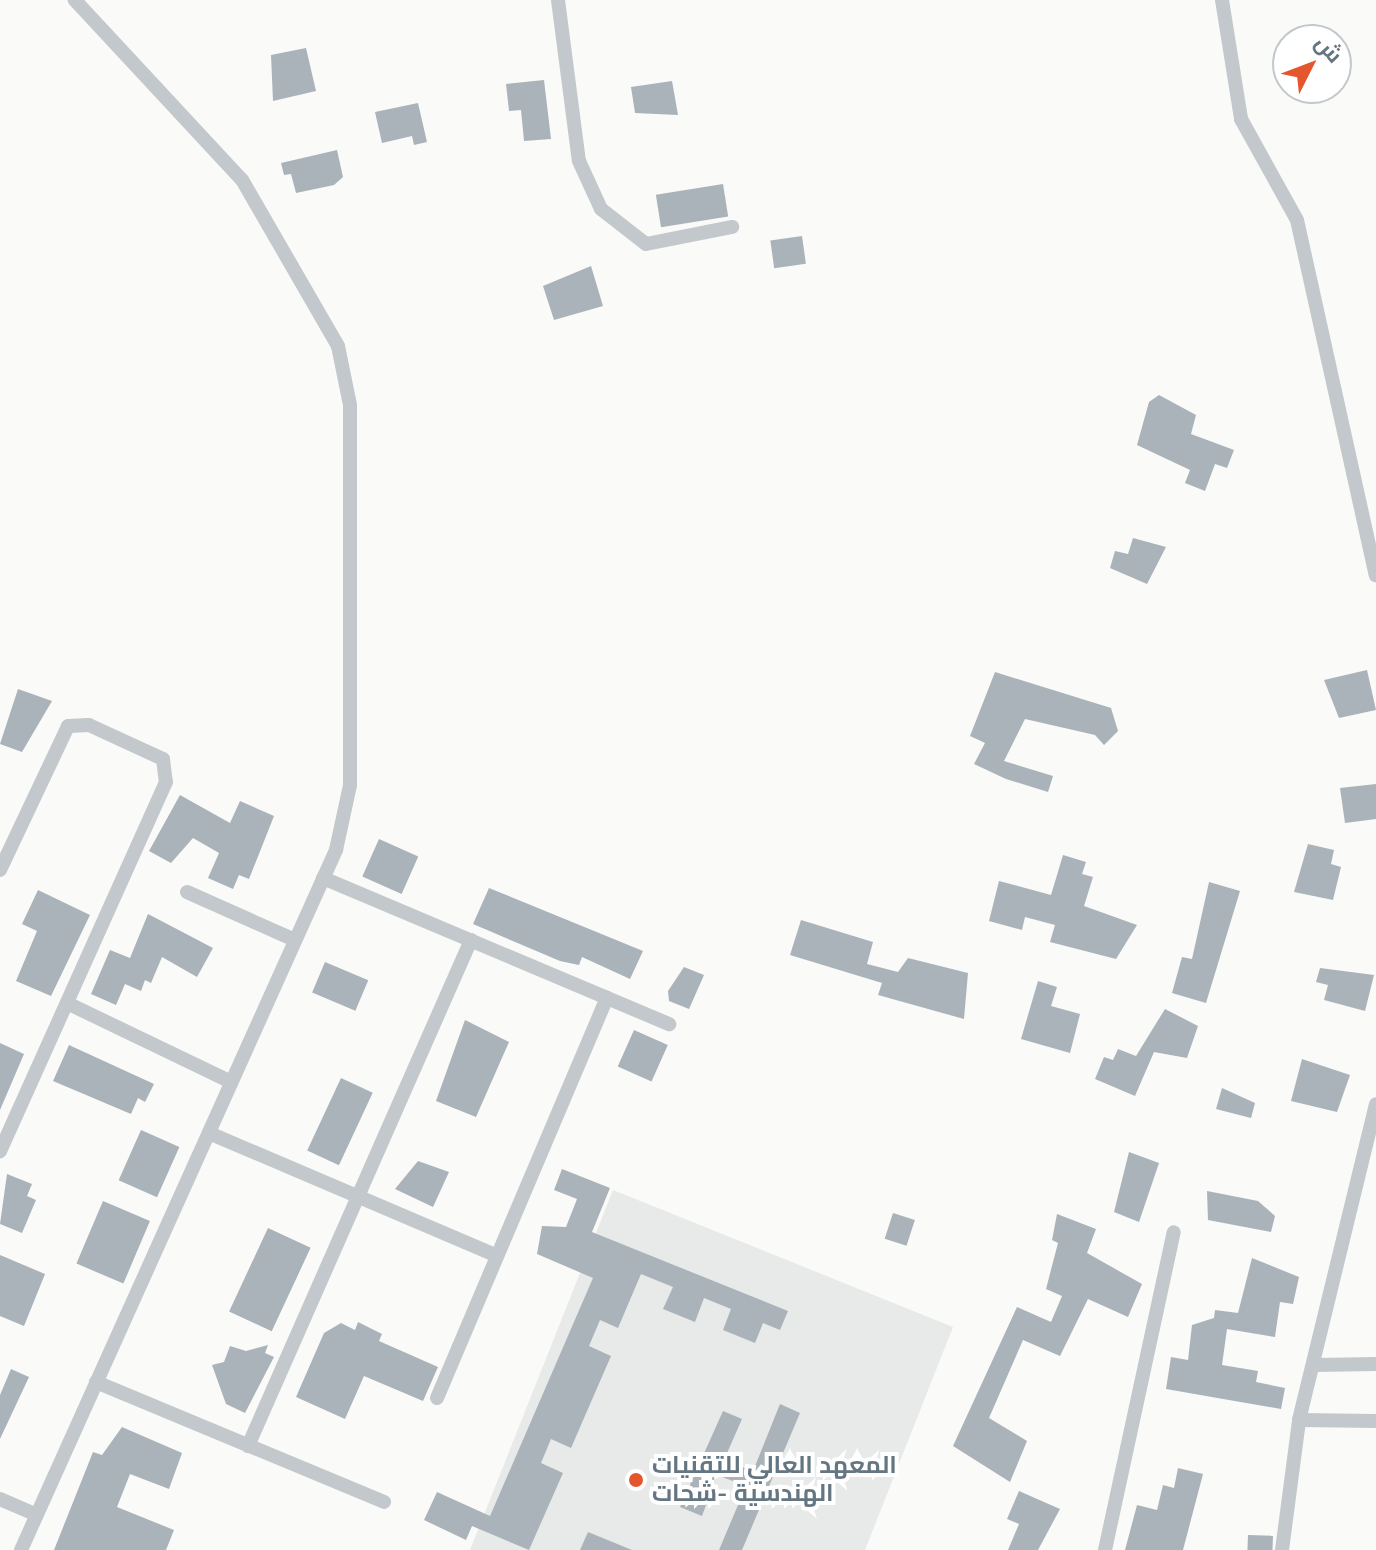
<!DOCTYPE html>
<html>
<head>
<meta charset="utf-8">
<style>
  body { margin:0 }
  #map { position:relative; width:1376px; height:1550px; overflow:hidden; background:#fafaf8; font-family:"Nunito Sans",Cairo,sans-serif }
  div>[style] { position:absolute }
  .built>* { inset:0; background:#e8e9e9 }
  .building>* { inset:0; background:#aab3b9; transform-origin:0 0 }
  .minor>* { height:14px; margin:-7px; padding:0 7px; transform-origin:7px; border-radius:7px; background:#c3c8cc }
  .dots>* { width:22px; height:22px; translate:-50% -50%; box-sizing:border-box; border:4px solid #fff; border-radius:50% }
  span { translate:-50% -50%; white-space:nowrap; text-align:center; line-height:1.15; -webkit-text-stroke:8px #fff; paint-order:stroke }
  .poi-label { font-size:24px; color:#657683; font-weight:700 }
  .left { translate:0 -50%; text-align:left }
  .north { position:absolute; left:1272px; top:24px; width:80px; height:80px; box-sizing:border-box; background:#fff; border:2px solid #c1c8cd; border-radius:50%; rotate:48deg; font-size:22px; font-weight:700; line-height:32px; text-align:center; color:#657683 }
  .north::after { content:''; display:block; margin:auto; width:28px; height:36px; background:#e4572e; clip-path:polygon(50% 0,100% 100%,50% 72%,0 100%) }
</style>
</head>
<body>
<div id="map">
  <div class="built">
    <i style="clip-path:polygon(613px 1190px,953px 1327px,865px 1550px,470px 1550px)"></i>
  </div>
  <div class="building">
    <i style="clip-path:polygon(306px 48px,316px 91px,273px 101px,271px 55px)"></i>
    <i style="clip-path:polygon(544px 80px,551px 139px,524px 141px,521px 110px,509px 111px,506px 84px)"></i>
    <i style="clip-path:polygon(672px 81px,678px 115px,635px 113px,631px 87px)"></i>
    <i style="clip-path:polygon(418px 103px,427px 142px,414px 145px,412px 136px,382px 143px,375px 112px)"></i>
    <i style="clip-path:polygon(337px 150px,343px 177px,334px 185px,296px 193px,291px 174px,284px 175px,281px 163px)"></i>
    <i style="left:723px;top:184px;width:33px;height:68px;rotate:81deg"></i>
    <i style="left:802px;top:236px;width:28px;height:32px;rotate:82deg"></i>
    <i style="clip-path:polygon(591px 266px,603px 306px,554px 320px,543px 286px)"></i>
    <i style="clip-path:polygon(1159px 395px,1196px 415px,1191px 434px,1234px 450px,1227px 468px,1215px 464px,1205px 491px,1185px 483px,1190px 470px,1137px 445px,1149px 402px)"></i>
    <i style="clip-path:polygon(1133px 538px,1166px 547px,1147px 584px,1110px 568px,1115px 551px,1128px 554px)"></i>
    <i style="clip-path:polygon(1367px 670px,1376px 710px,1339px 718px,1324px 680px)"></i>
    <i style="clip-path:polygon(995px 672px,1111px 708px,1118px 731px,1104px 745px,1095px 735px,1025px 719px,1004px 761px,1053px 776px,1048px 792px,1006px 779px,974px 764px,985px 743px,970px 736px)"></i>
    <i style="clip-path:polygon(18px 689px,52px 701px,22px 752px,0 744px)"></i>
    <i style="clip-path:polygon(1376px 784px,1376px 819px,1345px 823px,1340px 788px)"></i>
    <i style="clip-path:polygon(180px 795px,230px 823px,240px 801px,274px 816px,249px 879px,239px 875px,233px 889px,208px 878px,219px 853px,193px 838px,171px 863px,149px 851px)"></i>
    <i style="left:379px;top:839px;width:43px;height:41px;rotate:24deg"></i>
    <i style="clip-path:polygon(1308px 844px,1334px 850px,1331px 864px,1341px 867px,1333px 900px,1294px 892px)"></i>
    <i style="clip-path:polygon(1063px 855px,1086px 862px,1082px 874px,1093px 877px,1084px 906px,1137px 925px,1116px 959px,1050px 942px,1055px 925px,1025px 917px,1022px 930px,989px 921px,999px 881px,1051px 895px)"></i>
    <i style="clip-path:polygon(1209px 882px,1240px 891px,1206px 1003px,1172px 993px,1182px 957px,1192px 959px)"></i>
    <i style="clip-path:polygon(489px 888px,643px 951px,630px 979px,582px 957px,579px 965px,560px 961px,473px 924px)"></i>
    <i style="clip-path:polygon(38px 890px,90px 915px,51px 996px,16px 981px,37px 931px,22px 924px)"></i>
    <i style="clip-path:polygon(148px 914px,213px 948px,197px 977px,162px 957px,151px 983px,145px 980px,141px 991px,125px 984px,116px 1005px,91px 994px,110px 950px,130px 958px)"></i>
    <i style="clip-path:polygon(801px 920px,873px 942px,867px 964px,898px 972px,908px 958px,968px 973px,964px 1019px,878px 995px,882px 983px,790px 955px)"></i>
    <i style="left:325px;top:962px;width:47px;height:33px;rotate:23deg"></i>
    <i style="clip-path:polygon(684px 967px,704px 975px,689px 1009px,669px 1001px,668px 991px)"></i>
    <i style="clip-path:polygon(1320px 968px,1374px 975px,1365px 1011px,1324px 1000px,1328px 985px,1316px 982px)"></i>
    <i style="clip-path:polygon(1038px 981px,1057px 987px,1051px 1006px,1080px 1014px,1070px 1053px,1021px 1039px)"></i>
    <i style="clip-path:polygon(1165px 1009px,1198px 1026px,1187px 1058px,1154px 1052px,1135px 1096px,1095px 1079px,1104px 1057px,1113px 1060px,1118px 1049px,1136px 1056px)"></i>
    <i style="clip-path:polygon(465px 1020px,509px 1042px,476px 1117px,436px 1101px)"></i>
    <i style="left:634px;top:1030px;width:37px;height:40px;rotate:24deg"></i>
    <i style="clip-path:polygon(0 1043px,24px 1054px,0 1110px)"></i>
    <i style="clip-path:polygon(69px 1045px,154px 1084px,145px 1102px,138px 1098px,131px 1114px,53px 1081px)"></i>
    <i style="clip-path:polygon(1302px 1059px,1350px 1075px,1337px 1112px,1291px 1101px)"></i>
    <i style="left:341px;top:1078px;width:35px;height:80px;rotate:25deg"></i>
    <i style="clip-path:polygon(1222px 1088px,1255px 1103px,1251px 1118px,1216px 1109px)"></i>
    <i style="left:141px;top:1130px;width:42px;height:55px;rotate:24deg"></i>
    <i style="clip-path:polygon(1129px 1152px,1159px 1163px,1139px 1222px,1114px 1212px)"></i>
    <i style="clip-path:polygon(418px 1161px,449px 1172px,433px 1207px,395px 1189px)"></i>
    <i style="clip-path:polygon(562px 1169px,610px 1188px,592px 1232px,788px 1311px,780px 1330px,763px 1323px,755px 1343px,723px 1330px,731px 1309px,704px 1298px,695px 1322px,663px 1309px,673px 1287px,641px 1274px,618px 1328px,600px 1320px,589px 1346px,611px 1356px,571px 1448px,551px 1439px,541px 1463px,563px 1473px,529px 1550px,472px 1526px,466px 1540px,424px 1520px,437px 1492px,490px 1516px,593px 1278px,537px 1254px,542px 1226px,566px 1227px,577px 1199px,554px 1190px)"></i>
    <i style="clip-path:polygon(7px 1174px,32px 1184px,27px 1196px,36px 1200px,22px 1233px,0 1224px)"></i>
    <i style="clip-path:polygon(1207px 1191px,1258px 1201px,1275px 1216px,1271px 1232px,1208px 1220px)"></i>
    <i style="left:103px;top:1201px;width:51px;height:68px;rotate:23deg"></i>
    <i style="left:893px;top:1213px;width:23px;height:27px;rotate:18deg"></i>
    <i style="clip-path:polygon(1057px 1214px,1096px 1229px,1087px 1253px,1142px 1284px,1128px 1317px,1088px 1299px,1060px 1356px,1023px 1340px,989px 1418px,1027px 1441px,1010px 1482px,953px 1446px,1017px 1307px,1051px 1322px,1062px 1296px,1046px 1289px,1058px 1243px,1052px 1240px)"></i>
    <i style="left:268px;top:1228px;width:47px;height:92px;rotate:25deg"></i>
    <i style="clip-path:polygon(0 1255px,45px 1274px,24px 1326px,0 1316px)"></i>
    <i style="clip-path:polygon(1252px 1258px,1299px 1277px,1293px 1304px,1280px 1302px,1275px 1337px,1227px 1329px,1222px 1365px,1258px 1371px,1256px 1382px,1285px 1388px,1281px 1409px,1166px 1389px,1171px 1357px,1188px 1360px,1192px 1325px,1214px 1318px,1215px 1310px,1238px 1313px)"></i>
    <i style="clip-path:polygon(358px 1322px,382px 1334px,379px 1341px,438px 1367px,423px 1401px,364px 1376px,345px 1419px,296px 1397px,324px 1333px,341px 1323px,355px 1330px)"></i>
    <i style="clip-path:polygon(268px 1345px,265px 1353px,274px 1357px,245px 1413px,226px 1404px,212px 1365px,224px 1362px,230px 1346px,246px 1351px)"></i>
    <i style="clip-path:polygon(11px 1369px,29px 1377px,0 1439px,0 1395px)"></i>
    <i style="clip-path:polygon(780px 1404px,800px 1413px,742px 1550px,719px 1550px,746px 1486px,717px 1475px,702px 1516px,680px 1507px,723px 1411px,742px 1419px,724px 1460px,753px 1471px)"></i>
    <i style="clip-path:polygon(122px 1427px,182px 1453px,169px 1489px,130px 1474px,117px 1507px,174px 1530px,166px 1550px,54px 1550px,93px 1452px,102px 1455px)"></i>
    <i style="clip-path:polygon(1178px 1468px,1203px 1474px,1183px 1550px,1125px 1550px,1137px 1505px,1157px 1510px,1163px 1485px,1174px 1488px)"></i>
    <i style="clip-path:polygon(1019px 1491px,1060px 1509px,1038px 1550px,1008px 1550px,1019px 1524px,1007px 1519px)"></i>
    <i style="clip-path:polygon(588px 1532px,632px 1550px,580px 1550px)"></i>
    <i style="left:1248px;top:1535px;width:25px;height:15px;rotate:2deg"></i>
  </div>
  <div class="minor">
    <i style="left:558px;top:0;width:162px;rotate:82.6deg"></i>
    <i style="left:579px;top:161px;width:53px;rotate:65.4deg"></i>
    <i style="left:601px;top:209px;width:57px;rotate:37.9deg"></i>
    <i style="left:646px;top:244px;width:88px;rotate:-11.2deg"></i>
    <i style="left:1222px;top:0;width:121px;rotate:80.9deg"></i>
    <i style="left:1241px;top:119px;width:115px;rotate:61deg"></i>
    <i style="left:1297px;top:220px;width:364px;rotate:77.5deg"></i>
    <i style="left:0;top:870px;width:159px;rotate:-64.7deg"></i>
    <i style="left:68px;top:726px;width:21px;rotate:-3deg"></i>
    <i style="left:89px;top:725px;width:81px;rotate:24.7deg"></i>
    <i style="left:163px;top:759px;width:23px;rotate:83deg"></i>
    <i style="left:166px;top:782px;width:405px;rotate:114.2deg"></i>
    <i style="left:323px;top:878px;width:376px;rotate:22.9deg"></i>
    <i style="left:187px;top:892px;width:118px;rotate:24deg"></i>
    <i style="left:67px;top:1003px;width:182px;rotate:25.7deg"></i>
    <i style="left:209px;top:1133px;width:313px;rotate:23.1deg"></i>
    <i style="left:1315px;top:1365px;width:61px;rotate:-0.9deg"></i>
    <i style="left:96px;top:1382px;width:312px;rotate:22.6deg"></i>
    <i style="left:437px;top:1398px;width:435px;rotate:-67deg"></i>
    <i style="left:1299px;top:1420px;width:77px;rotate:0.7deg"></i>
    <i style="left:248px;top:1446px;width:553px;rotate:-66.22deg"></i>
    <i style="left:0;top:1499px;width:40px;rotate:23.4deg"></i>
    <i style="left:21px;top:1550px;width:768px;rotate:-65.77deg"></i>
    <i style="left:336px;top:850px;width:66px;rotate:-77.8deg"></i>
    <i style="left:350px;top:785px;width:380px;rotate:-90deg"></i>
    <i style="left:350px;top:405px;width:60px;rotate:-101.5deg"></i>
    <i style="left:338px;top:346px;width:192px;rotate:-120deg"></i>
    <i style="left:242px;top:180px;width:246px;rotate:-132.9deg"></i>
    <i style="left:1105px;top:1550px;width:325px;rotate:-77.8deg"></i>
    <i style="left:1282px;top:1550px;width:131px;rotate:-82.5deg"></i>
    <i style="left:1299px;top:1420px;width:325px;rotate:-76.3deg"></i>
  </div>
  <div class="dots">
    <i style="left:636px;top:1480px;background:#e4572e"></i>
  </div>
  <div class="poi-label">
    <span class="left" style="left:652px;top:1480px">المعهد العالي للتقنيات<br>الهندسية -شحات</span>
  </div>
  <div class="north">ش</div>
</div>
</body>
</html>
